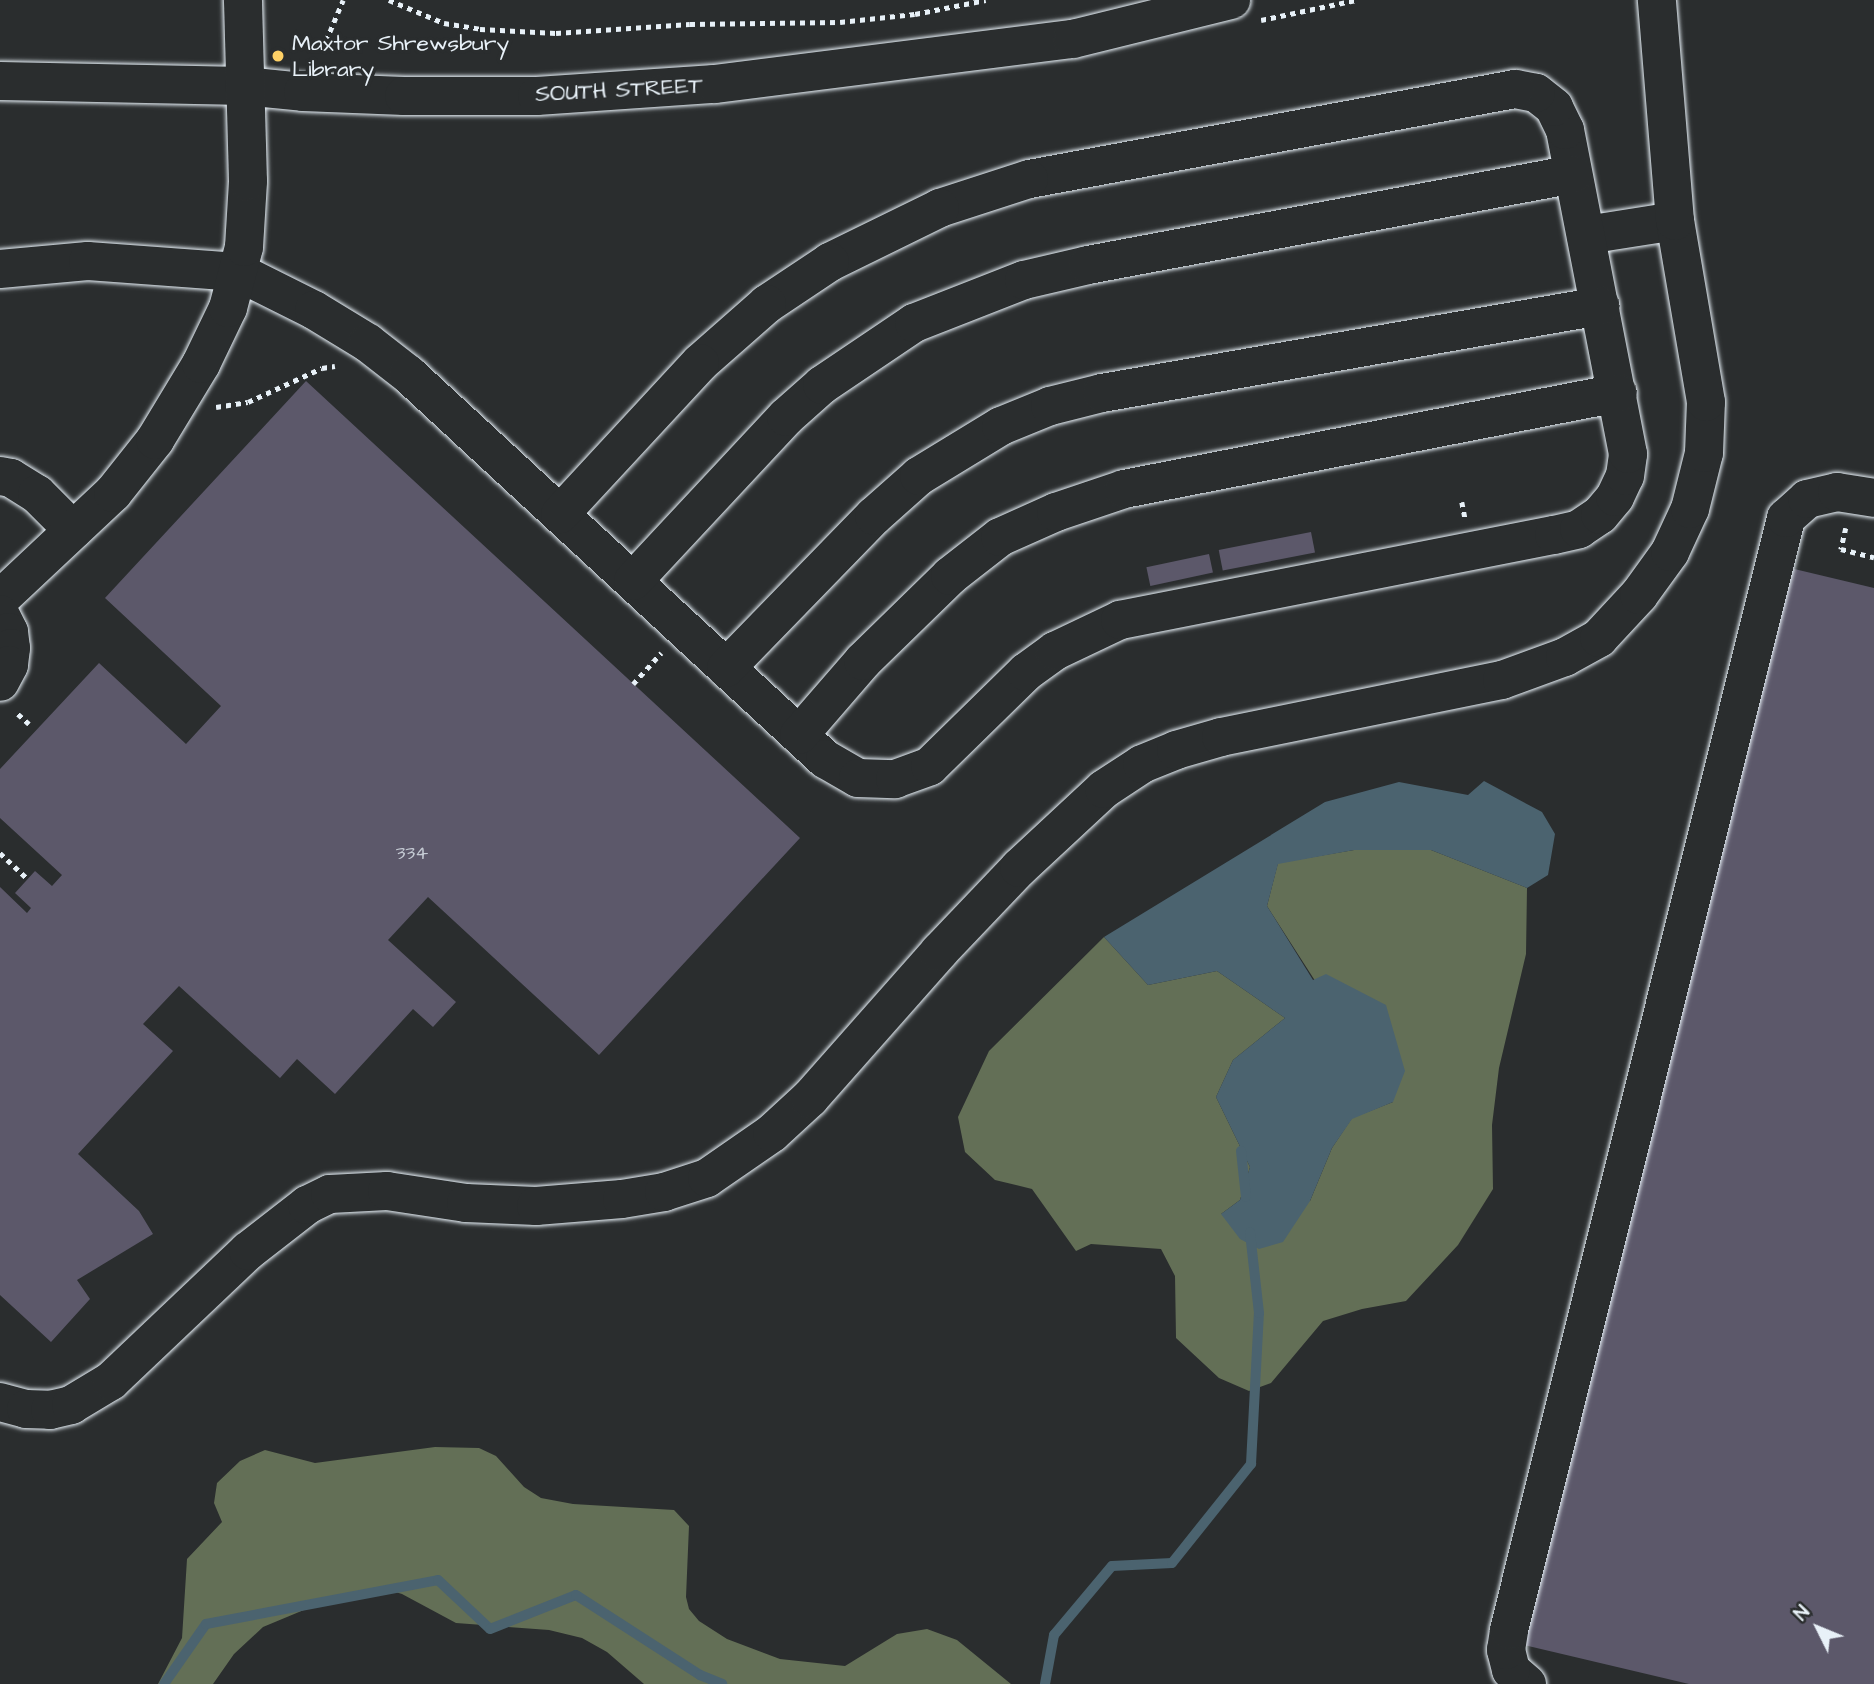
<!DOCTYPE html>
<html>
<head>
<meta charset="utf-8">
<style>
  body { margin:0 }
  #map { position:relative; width:1874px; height:1684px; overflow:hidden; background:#2a2d2e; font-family:"Architects Daughter",sans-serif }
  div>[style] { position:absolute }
  .green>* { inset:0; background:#636f56 }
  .water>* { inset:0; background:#4b636f }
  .stream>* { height:10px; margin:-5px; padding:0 5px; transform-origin:5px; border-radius:5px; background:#4b636f }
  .building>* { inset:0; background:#5c586a; transform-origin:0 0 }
  .path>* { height:4.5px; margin-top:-2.25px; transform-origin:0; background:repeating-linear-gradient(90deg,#e8f1f8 0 5px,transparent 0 10px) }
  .roads { filter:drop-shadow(0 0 2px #e8f1f8) drop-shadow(0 0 2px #e8f1f8) }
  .minor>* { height:38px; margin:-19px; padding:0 19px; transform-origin:19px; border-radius:19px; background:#2a2d2e }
  .dots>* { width:19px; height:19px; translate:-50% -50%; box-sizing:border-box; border:4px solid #2a2d2e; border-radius:50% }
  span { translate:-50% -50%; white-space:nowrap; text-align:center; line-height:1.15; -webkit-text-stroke:7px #2a2d2e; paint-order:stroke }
  .number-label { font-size:19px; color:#c5cbd4 }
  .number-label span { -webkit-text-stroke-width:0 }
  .poi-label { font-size:23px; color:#e8f1f8 }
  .left { translate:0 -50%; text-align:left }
  .street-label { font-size:23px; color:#e8f1f8 }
  .north { position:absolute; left:1783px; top:1593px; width:70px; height:70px; -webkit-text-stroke:5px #2a2d2e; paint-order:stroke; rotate:313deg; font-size:19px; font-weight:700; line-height:28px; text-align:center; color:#e8f1f8 }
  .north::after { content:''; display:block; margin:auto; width:24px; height:32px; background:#e8f1f8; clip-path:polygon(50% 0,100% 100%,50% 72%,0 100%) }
</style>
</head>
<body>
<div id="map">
  <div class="green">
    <i style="clip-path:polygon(1354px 850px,1431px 850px,1527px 888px,1526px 954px,1499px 1068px,1492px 1125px,1493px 1189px,1458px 1245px,1406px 1301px,1362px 1309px,1323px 1321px,1271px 1383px,1249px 1391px,1219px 1378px,1176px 1338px,1175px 1276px,1161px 1249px,1091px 1244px,1076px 1251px,1032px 1189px,995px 1180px,965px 1152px,958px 1117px,989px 1051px,1104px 937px,1148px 985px,1217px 971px,1285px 1018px,1233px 1060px,1216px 1097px,1250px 1167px,1240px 1200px,1221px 1214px,1310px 1201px,1332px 1148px,1352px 1118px,1393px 1102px,1267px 906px,1278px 863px)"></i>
    <i style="clip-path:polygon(435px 1447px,479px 1448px,496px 1456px,524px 1487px,541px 1498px,573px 1504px,674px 1510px,689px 1526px,686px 1597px,689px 1609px,699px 1621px,727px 1639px,780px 1659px,845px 1666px,897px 1634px,927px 1629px,957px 1640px,1011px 1684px,644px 1684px,607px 1652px,582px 1638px,549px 1630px,456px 1623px,402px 1594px,382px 1588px,335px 1597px,263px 1627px,234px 1654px,213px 1684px,158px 1684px,182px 1638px,187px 1559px,222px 1522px,214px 1503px,217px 1483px,240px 1461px,265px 1450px,315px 1463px)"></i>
  </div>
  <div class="water">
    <i style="clip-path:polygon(1484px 781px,1542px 812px,1555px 834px,1548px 875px,1527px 888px,1431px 850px,1354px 850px,1278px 864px,1267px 906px,1313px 980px,1326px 974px,1386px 1005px,1405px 1071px,1393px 1102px,1352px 1119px,1332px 1148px,1310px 1201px,1283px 1242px,1259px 1249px,1240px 1239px,1221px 1214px,1240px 1200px,1250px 1167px,1216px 1097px,1233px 1060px,1285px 1018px,1217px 971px,1148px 985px,1104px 937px,1325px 802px,1399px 782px,1468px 795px)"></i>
  </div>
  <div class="stream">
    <i style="left:1241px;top:1151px;width:46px;rotate:83.8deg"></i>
    <i style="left:164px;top:1684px;width:73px;rotate:-55deg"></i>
    <i style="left:206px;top:1624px;width:236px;rotate:-10.7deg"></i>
    <i style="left:438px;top:1580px;width:71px;rotate:43.3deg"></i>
    <i style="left:490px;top:1629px;width:92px;rotate:-21.6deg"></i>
    <i style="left:576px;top:1595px;width:148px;rotate:32.8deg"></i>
    <i style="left:700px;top:1675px;width:24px;rotate:22deg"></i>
    <i style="left:1045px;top:1684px;width:50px;rotate:-79.6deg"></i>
    <i style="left:1054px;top:1635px;width:90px;rotate:-50deg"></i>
    <i style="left:1112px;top:1566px;width:60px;rotate:-2.9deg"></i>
    <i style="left:1172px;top:1563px;width:127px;rotate:-51.4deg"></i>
    <i style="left:1251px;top:1464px;width:151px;rotate:-87deg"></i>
    <i style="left:1259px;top:1313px;width:81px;rotate:-96.4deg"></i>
  </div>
  <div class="building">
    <i style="clip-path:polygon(306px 381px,800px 838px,599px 1055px,428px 897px,388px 940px,456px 1002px,433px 1027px,413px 1009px,335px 1094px,297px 1059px,280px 1078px,179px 986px,143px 1024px,173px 1051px,78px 1154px,139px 1211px,153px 1234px,77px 1280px,90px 1299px,51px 1342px,0 1295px,0 887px,27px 913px,31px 908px,15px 893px,35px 871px,52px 886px,62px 875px,0 818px,0 769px,99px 663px,186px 744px,221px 706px,105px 598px)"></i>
    <i style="left:1311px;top:532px;width:21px;height:94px;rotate:79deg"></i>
    <i style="left:1209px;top:554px;width:19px;height:64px;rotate:78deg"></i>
    <i style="clip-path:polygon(1786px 567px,1874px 588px,1874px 1684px,1689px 1684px,1524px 1645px)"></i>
  </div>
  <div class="path">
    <i style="left:389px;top:0;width:60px;rotate:22.7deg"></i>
    <i style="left:444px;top:23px;width:36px;rotate:9deg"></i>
    <i style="left:480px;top:29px;width:76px;rotate:3deg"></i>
    <i style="left:556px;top:33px;width:134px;rotate:-3.8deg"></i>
    <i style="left:690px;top:24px;width:150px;rotate:-0.8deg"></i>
    <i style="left:840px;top:22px;width:75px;rotate:-6.1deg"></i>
    <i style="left:915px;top:14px;width:72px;rotate:-11.2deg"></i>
    <i style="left:1261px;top:20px;width:97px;rotate:-11.9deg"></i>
    <i style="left:322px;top:50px;width:54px;rotate:-67.2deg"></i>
    <i style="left:216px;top:407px;width:32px;rotate:-9deg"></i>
    <i style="left:248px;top:402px;width:81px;rotate:-24.7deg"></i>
    <i style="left:322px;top:368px;width:13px;rotate:-9deg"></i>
    <i style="left:1462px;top:502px;width:16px;rotate:79deg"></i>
    <i style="left:1846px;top:528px;width:22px;rotate:103deg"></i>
    <i style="left:1841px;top:549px;width:34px;rotate:14deg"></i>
    <i style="left:633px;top:684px;width:42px;rotate:-47.9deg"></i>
    <i style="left:18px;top:714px;width:15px;rotate:42deg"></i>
    <i style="left:0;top:853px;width:38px;rotate:43deg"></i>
  </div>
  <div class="roads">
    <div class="minor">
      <i style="left:0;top:81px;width:244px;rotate:1.2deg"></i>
      <i style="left:244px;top:86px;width:59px;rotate:5.8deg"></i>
      <i style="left:303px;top:92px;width:101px;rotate:2.3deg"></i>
      <i style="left:404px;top:96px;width:133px"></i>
      <i style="left:537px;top:96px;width:178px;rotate:-3.9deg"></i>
      <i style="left:715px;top:84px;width:361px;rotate:-7.2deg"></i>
      <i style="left:1073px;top:39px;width:163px;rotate:-13.9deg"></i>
      <i style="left:1586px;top:235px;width:90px;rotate:-8.9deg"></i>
      <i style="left:0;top:269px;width:88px;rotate:-5.2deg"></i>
      <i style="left:88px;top:261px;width:150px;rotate:4.2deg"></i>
      <i style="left:238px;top:272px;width:85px;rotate:26.6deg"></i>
      <i style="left:314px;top:310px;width:63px;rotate:31.4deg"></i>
      <i style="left:368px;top:343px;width:51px;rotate:37.8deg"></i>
      <i style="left:408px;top:374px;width:568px;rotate:42.72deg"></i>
      <i style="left:825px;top:759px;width:38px;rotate:30deg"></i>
      <i style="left:858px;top:778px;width:37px;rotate:2deg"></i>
      <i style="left:895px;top:779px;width:37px;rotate:-20deg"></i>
      <i style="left:930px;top:766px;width:134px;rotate:-44.4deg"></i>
      <i style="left:1026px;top:672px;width:36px;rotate:-36deg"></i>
      <i style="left:1055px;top:651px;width:72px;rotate:-25.5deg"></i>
      <i style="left:1120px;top:620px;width:442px;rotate:-11.1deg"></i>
      <i style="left:1554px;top:535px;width:26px;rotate:-13deg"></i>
      <i style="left:1579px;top:529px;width:25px;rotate:-34deg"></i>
      <i style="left:1600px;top:515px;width:23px;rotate:-50deg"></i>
      <i style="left:1615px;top:497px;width:23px;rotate:-65deg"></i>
      <i style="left:1625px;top:476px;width:22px;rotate:-82deg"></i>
      <i style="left:1628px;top:454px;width:330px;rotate:-101deg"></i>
      <i style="left:1565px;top:130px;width:25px;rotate:-116deg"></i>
      <i style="left:1554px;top:107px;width:23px;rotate:-142deg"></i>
      <i style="left:1536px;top:93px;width:21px;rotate:-169deg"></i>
      <i style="left:1515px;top:89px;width:494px;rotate:169.5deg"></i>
      <i style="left:1029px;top:179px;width:94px;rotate:162deg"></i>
      <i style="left:940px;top:208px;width:123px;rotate:153.9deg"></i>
      <i style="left:830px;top:262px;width:76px;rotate:146.3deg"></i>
      <i style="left:767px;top:304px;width:89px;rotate:138.6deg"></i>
      <i style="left:700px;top:363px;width:206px;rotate:132.8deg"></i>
      <i style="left:0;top:476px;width:11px;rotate:10deg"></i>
      <i style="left:11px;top:478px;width:31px;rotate:32deg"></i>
      <i style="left:37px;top:494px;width:51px;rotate:45deg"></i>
      <i style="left:633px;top:581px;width:224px;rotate:-47deg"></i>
      <i style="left:786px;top:417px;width:48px;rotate:-41.6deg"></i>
      <i style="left:822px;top:385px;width:111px;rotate:-34deg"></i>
      <i style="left:914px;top:323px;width:118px;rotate:-21.4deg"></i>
      <i style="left:1024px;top:280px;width:66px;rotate:-13.2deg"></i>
      <i style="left:1088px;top:265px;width:493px;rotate:-10.6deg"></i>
      <i style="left:0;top:599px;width:155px;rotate:-43.2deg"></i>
      <i style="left:113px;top:493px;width:68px;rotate:-51.6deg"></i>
      <i style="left:155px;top:440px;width:89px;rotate:-58.8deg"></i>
      <i style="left:201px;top:364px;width:62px;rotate:-64.3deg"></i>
      <i style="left:228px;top:308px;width:63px;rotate:-75.3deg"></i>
      <i style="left:244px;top:247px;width:66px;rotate:-86.5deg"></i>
      <i style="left:248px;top:181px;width:181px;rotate:-91.6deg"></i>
      <i style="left:0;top:614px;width:20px;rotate:63deg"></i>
      <i style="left:9px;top:632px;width:16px;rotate:83deg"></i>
      <i style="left:11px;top:648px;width:17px;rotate:97deg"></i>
      <i style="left:9px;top:665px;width:19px;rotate:118deg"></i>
      <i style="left:726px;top:668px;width:212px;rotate:-45.8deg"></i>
      <i style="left:874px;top:516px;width:60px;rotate:-41.6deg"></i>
      <i style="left:919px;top:476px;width:96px;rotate:-31.4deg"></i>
      <i style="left:1001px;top:426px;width:53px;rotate:-22.2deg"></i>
      <i style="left:1050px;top:406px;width:54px;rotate:-14deg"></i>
      <i style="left:1102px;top:393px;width:506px;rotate:-9.91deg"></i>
      <i style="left:799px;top:735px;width:98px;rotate:-49.1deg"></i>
      <i style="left:863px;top:661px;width:122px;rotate:-44.3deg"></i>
      <i style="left:950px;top:576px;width:63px;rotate:-38deg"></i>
      <i style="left:1000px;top:537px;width:61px;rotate:-24.1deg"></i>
      <i style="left:1056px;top:512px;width:72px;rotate:-18.7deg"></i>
      <i style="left:1124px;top:489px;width:503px;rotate:-11deg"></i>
      <i style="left:0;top:1402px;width:27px;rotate:15deg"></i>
      <i style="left:26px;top:1409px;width:24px;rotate:2deg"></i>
      <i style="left:50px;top:1410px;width:22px;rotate:-13deg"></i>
      <i style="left:71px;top:1405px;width:47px;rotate:-31deg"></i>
      <i style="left:111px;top:1381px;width:189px;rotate:-43.5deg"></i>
      <i style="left:248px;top:1251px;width:75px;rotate:-37.9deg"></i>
      <i style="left:307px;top:1205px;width:25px;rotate:-26deg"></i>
      <i style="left:330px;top:1194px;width:57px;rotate:-3deg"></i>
      <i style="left:387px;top:1191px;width:80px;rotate:8.6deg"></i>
      <i style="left:466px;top:1203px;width:70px;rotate:2.5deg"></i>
      <i style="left:536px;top:1206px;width:86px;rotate:-4.7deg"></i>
      <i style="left:622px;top:1199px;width:43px;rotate:-9.5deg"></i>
      <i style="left:664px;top:1192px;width:45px;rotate:-18deg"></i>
      <i style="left:707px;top:1178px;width:79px;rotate:-34.7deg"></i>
      <i style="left:772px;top:1133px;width:52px;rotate:-42.6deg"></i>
      <i style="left:810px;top:1098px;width:195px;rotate:-48.5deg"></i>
      <i style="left:939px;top:952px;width:116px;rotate:-46.4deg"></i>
      <i style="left:1019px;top:868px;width:116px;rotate:-42.9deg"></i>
      <i style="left:1104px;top:789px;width:45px;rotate:-33.3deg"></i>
      <i style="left:1142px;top:764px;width:37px;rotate:-22deg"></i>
      <i style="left:1176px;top:750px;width:47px;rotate:-16.1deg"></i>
      <i style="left:1221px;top:737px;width:287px;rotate:-11.5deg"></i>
      <i style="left:1502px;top:680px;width:67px;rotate:-20.1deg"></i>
      <i style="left:1565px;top:657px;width:39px;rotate:-29deg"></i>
      <i style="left:1599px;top:638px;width:59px;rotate:-47.1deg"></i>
      <i style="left:1639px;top:595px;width:53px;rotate:-54.2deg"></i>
      <i style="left:1670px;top:552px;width:47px;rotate:-65.1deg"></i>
      <i style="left:1690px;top:509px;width:58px;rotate:-76deg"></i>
      <i style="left:1704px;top:453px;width:51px;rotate:-87.8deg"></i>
      <i style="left:1706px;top:402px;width:184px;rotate:-99.7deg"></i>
      <i style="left:1675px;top:221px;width:222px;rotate:-94.7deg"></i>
      <i style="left:1527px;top:1684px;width:21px;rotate:-139deg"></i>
      <i style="left:1511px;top:1670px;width:21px;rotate:-104deg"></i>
      <i style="left:1506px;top:1650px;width:20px;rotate:-81deg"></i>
      <i style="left:1509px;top:1630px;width:1146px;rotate:-76.01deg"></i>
      <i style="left:1786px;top:518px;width:28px;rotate:-42deg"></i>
      <i style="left:1807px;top:499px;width:31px;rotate:-13deg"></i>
      <i style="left:1837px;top:492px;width:37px;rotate:9deg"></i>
    </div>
  </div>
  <div class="dots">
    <i style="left:278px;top:56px;background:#ffd166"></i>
  </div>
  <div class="number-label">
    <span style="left:412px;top:854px">334</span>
  </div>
  <div class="poi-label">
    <span class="left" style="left:292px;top:56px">Maxtor Shrewsbury<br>Library</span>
  </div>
  <div class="street-label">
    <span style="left:619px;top:90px;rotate:-3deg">SOUTH STREET</span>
  </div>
  <div class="north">N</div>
</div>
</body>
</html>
